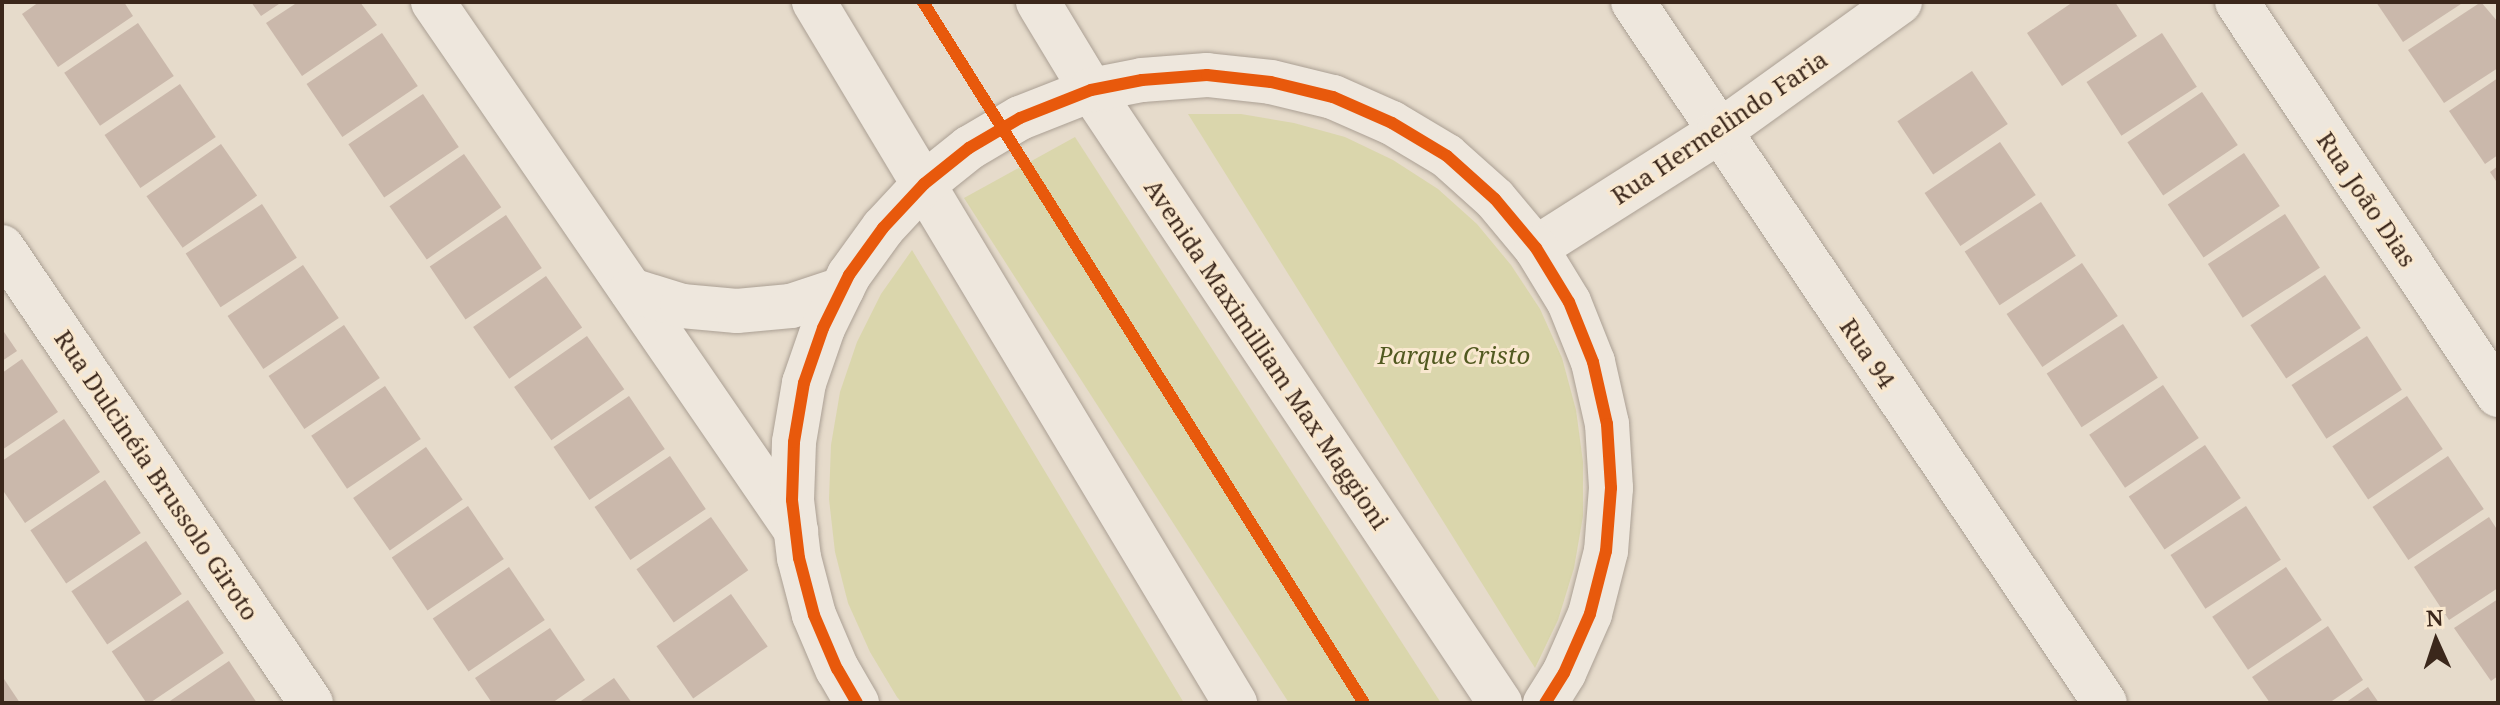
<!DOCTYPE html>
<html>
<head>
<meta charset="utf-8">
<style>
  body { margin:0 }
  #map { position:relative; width:2500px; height:705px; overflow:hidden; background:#e6dbcb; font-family:"Noto Serif",serif }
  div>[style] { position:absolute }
  .green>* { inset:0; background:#dad6ac }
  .building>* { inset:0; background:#cab8ab; transform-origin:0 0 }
  .roads { filter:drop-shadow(0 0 2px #aba094) drop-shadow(0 0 2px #aba094) }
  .minor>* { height:44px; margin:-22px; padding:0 22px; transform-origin:22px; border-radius:22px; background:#eee7dd }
  .cycleway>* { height:12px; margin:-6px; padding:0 6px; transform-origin:6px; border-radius:6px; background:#e8590c }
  span { translate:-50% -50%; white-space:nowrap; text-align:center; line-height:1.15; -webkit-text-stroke:6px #f9e8cf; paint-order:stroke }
  .street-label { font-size:24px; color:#3b271b }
  .park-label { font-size:24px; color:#515920; font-style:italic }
  .frame { position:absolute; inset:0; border:4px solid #3b271b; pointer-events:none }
  .north { position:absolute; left:2396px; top:601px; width:80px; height:80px; -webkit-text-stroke:6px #f9e8cf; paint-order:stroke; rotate:357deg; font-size:22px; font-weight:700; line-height:32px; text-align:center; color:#3b271b }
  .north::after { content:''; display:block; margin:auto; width:28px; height:36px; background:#3b271b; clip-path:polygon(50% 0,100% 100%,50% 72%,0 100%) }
</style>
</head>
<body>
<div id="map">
  <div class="green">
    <i style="clip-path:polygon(1188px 114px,1241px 114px,1294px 123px,1345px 137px,1393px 160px,1438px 189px,1477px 224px,1511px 265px,1540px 309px,1562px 358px,1576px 410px,1583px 462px,1583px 516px,1574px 568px,1558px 620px,1535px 668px)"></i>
    <i style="clip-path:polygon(1075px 137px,1441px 703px,1289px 703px,964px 198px)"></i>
    <i style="clip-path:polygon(912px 250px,1184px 703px,902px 703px,897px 697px,870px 652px,848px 603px,835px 552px,829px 499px,831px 445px,840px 392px,857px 342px,881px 294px)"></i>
  </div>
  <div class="building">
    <i style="clip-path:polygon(39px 2px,124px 2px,133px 16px,58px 67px,22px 14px)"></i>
    <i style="clip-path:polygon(251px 2px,282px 2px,261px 16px)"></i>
    <i style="clip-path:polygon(298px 2px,360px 2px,377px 25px,302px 76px,266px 23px)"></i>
    <i style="clip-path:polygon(2073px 2px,2115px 2px,2137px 36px,2062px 86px,2027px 33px)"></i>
    <i style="clip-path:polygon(2376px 2px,2464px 2px,2403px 42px)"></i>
    <i style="clip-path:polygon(2481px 2px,2498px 22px,2498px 68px,2444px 103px,2408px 50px)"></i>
    <i style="left:138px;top:23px;width:64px;height:89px;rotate:56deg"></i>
    <i style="left:382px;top:33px;width:64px;height:91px;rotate:56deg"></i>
    <i style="left:2162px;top:33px;width:64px;height:90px;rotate:57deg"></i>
    <i style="left:1972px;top:71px;width:64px;height:90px;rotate:56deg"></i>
    <i style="clip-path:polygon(2498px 78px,2498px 155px,2485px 164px,2449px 111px)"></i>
    <i style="left:180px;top:84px;width:64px;height:91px;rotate:56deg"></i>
    <i style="left:2202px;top:92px;width:64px;height:90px;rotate:56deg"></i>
    <i style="left:423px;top:94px;width:64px;height:90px;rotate:56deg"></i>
    <i style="left:2000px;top:142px;width:64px;height:91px;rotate:56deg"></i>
    <i style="left:221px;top:144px;width:63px;height:91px;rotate:55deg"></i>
    <i style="left:2244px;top:153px;width:64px;height:92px;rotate:56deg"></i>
    <i style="left:464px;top:154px;width:65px;height:91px;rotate:55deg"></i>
    <i style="clip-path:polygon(2498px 166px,2498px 184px,2490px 172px)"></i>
    <i style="left:2041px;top:202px;width:64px;height:91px;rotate:57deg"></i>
    <i style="left:262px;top:204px;width:64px;height:91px;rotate:57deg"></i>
    <i style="left:2285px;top:214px;width:64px;height:92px;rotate:57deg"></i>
    <i style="left:506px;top:215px;width:64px;height:92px;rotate:56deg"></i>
    <i style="left:2082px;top:263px;width:64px;height:91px;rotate:56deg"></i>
    <i style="left:303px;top:265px;width:64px;height:91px;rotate:56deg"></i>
    <i style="left:2325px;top:275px;width:64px;height:90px;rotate:56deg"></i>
    <i style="left:546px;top:276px;width:63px;height:89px;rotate:55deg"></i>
    <i style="left:2123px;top:324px;width:64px;height:91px;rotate:57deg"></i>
    <i style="left:344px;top:325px;width:64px;height:91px;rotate:56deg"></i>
    <i style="clip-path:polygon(2px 329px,17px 351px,2px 361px)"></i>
    <i style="left:587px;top:336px;width:65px;height:89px;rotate:55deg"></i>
    <i style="left:2367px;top:336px;width:64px;height:90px;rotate:57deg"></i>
    <i style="clip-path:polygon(22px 359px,58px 412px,2px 450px,2px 373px)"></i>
    <i style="left:2163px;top:385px;width:64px;height:89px;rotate:56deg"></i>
    <i style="left:385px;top:386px;width:64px;height:89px;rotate:56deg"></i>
    <i style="left:629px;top:396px;width:64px;height:91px;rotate:56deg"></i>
    <i style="left:2407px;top:396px;width:64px;height:90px;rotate:56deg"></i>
    <i style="clip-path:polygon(64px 419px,100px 472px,25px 523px,2px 489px,2px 461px)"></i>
    <i style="left:2205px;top:445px;width:64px;height:92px;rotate:56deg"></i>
    <i style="left:426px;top:447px;width:64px;height:89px;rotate:55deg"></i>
    <i style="left:670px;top:456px;width:64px;height:91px;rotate:56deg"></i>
    <i style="left:2448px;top:456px;width:64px;height:91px;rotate:56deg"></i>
    <i style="left:105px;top:480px;width:64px;height:90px;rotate:56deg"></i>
    <i style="left:468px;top:506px;width:64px;height:92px;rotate:56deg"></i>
    <i style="left:2246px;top:506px;width:64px;height:90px;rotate:57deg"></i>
    <i style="left:711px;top:517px;width:65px;height:91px;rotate:55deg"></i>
    <i style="clip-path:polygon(2489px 517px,2498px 531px,2498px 588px,2449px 620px,2414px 567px)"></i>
    <i style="left:146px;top:541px;width:64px;height:90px;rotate:56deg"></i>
    <i style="left:509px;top:567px;width:64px;height:92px;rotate:56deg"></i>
    <i style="left:2286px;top:567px;width:64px;height:89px;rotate:56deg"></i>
    <i style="left:731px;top:594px;width:64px;height:91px;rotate:55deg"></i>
    <i style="clip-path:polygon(2498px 599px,2498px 676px,2491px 681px,2454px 628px)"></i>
    <i style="left:188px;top:600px;width:64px;height:92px;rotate:56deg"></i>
    <i style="clip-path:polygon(2328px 626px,2363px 680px,2329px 703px,2270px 703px,2252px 677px)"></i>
    <i style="clip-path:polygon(550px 628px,585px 680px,552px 703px,492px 703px,475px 678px)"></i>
    <i style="clip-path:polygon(229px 661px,257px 703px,167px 703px)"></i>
    <i style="clip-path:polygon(2px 676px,20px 703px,2px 703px)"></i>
    <i style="clip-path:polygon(614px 678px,632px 703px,578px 703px)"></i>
    <i style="clip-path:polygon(2368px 687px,2379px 703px,2345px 703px)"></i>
  </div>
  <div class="roads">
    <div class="minor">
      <i style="left:433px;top:2px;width:642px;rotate:55.54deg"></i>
      <i style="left:814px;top:2px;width:818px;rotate:59.01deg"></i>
      <i style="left:1038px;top:2px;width:103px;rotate:58.9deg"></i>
      <i style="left:1091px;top:90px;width:737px;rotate:56.29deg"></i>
      <i style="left:1633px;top:2px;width:845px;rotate:56.05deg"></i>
      <i style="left:2237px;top:2px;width:472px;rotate:56.4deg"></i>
      <i style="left:2px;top:247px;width:551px;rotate:55.88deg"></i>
      <i style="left:1536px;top:248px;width:217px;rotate:-32.4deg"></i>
      <i style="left:1719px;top:132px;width:223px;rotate:-35.7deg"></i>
      <i style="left:631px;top:290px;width:53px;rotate:17.4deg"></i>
      <i style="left:682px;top:306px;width:55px;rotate:5.2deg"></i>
      <i style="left:737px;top:311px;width:54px;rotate:-5.3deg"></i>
      <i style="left:791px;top:306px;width:54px;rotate:-18.4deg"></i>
      <i style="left:857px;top:703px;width:39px;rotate:-120deg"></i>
      <i style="left:837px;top:669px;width:59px;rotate:-113.1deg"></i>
      <i style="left:814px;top:615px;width:59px;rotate:-104.7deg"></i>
      <i style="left:799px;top:558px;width:58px;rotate:-96.9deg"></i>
      <i style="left:792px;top:500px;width:58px;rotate:-88deg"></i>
      <i style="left:794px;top:442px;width:60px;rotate:-80.4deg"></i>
      <i style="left:804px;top:383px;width:58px;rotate:-70.9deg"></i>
      <i style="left:823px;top:328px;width:59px;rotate:-63.9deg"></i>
      <i style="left:849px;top:275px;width:58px;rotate:-54.1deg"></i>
      <i style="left:883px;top:228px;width:60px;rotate:-47deg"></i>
      <i style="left:924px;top:184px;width:58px;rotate:-38.7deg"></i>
      <i style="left:969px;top:148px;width:59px;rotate:-30.5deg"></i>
      <i style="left:1020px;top:118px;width:76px;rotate:-21.5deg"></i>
      <i style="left:1091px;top:90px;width:52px;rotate:-11.1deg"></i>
      <i style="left:1142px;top:80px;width:65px;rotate:-4.4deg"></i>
      <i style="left:1207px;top:75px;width:64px;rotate:6.2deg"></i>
      <i style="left:1271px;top:82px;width:64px;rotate:13.6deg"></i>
      <i style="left:1333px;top:97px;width:64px;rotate:23.8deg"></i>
      <i style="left:1392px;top:123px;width:64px;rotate:31deg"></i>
      <i style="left:1447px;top:156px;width:64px;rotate:41.9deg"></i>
      <i style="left:1495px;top:199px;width:64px;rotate:50.1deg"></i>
      <i style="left:1536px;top:248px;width:63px;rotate:58.6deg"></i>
      <i style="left:1569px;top:302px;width:65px;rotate:68.2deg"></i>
      <i style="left:1593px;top:362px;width:64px;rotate:77.3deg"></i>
      <i style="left:1607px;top:424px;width:64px;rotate:86.4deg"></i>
      <i style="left:1611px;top:488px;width:63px;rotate:94.5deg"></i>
      <i style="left:1606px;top:551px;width:65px;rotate:104.3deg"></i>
      <i style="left:1590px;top:614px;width:64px;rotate:113.8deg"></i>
      <i style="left:1564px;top:673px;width:36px;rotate:122deg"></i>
    </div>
  </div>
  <div class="cycleway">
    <i style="left:923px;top:2px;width:828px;rotate:57.83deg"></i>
    <i style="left:857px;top:703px;width:39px;rotate:-120deg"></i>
    <i style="left:837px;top:669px;width:59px;rotate:-113.1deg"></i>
    <i style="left:814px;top:615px;width:59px;rotate:-104.7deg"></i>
    <i style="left:799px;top:558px;width:58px;rotate:-96.9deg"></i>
    <i style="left:792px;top:500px;width:58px;rotate:-88deg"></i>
    <i style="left:794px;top:442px;width:60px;rotate:-80.4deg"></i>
    <i style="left:804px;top:383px;width:58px;rotate:-70.9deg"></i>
    <i style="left:823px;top:328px;width:59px;rotate:-63.9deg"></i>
    <i style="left:849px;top:275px;width:58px;rotate:-54.1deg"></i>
    <i style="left:883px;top:228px;width:60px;rotate:-47deg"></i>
    <i style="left:924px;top:184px;width:58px;rotate:-38.7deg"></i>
    <i style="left:969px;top:148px;width:59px;rotate:-30.5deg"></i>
    <i style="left:1020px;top:118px;width:76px;rotate:-21.5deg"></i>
    <i style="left:1091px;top:90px;width:52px;rotate:-11.1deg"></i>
    <i style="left:1142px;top:80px;width:65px;rotate:-4.4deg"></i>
    <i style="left:1207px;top:75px;width:64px;rotate:6.2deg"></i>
    <i style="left:1271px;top:82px;width:64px;rotate:13.6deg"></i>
    <i style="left:1333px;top:97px;width:64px;rotate:23.8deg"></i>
    <i style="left:1392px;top:123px;width:64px;rotate:31deg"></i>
    <i style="left:1447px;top:156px;width:64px;rotate:41.9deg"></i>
    <i style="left:1495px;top:199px;width:64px;rotate:50.1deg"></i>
    <i style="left:1536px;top:248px;width:63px;rotate:58.6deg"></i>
    <i style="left:1569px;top:302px;width:65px;rotate:68.2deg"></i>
    <i style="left:1593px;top:362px;width:64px;rotate:77.3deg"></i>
    <i style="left:1607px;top:424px;width:64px;rotate:86.4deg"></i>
    <i style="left:1611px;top:488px;width:63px;rotate:94.5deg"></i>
    <i style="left:1606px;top:551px;width:65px;rotate:104.3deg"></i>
    <i style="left:1590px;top:614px;width:64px;rotate:113.8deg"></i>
    <i style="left:1564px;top:673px;width:36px;rotate:122deg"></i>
  </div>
  <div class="street-label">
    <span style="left:1719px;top:127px;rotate:-34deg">Rua Hermelindo Faria</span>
    <span style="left:2367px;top:199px;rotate:56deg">Rua João Dias</span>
    <span style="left:1868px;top:353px;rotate:56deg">Rua 94</span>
    <span style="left:1267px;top:354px;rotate:56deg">Avenida Maximilliam Max Maggioni</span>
    <span style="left:157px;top:475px;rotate:56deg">Rua Dulcinéia Brussolo Giroto</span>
  </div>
  <div class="park-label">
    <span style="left:1454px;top:355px">Parque Cristo</span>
  </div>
  <div class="frame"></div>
  <div class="north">N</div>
</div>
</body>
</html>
